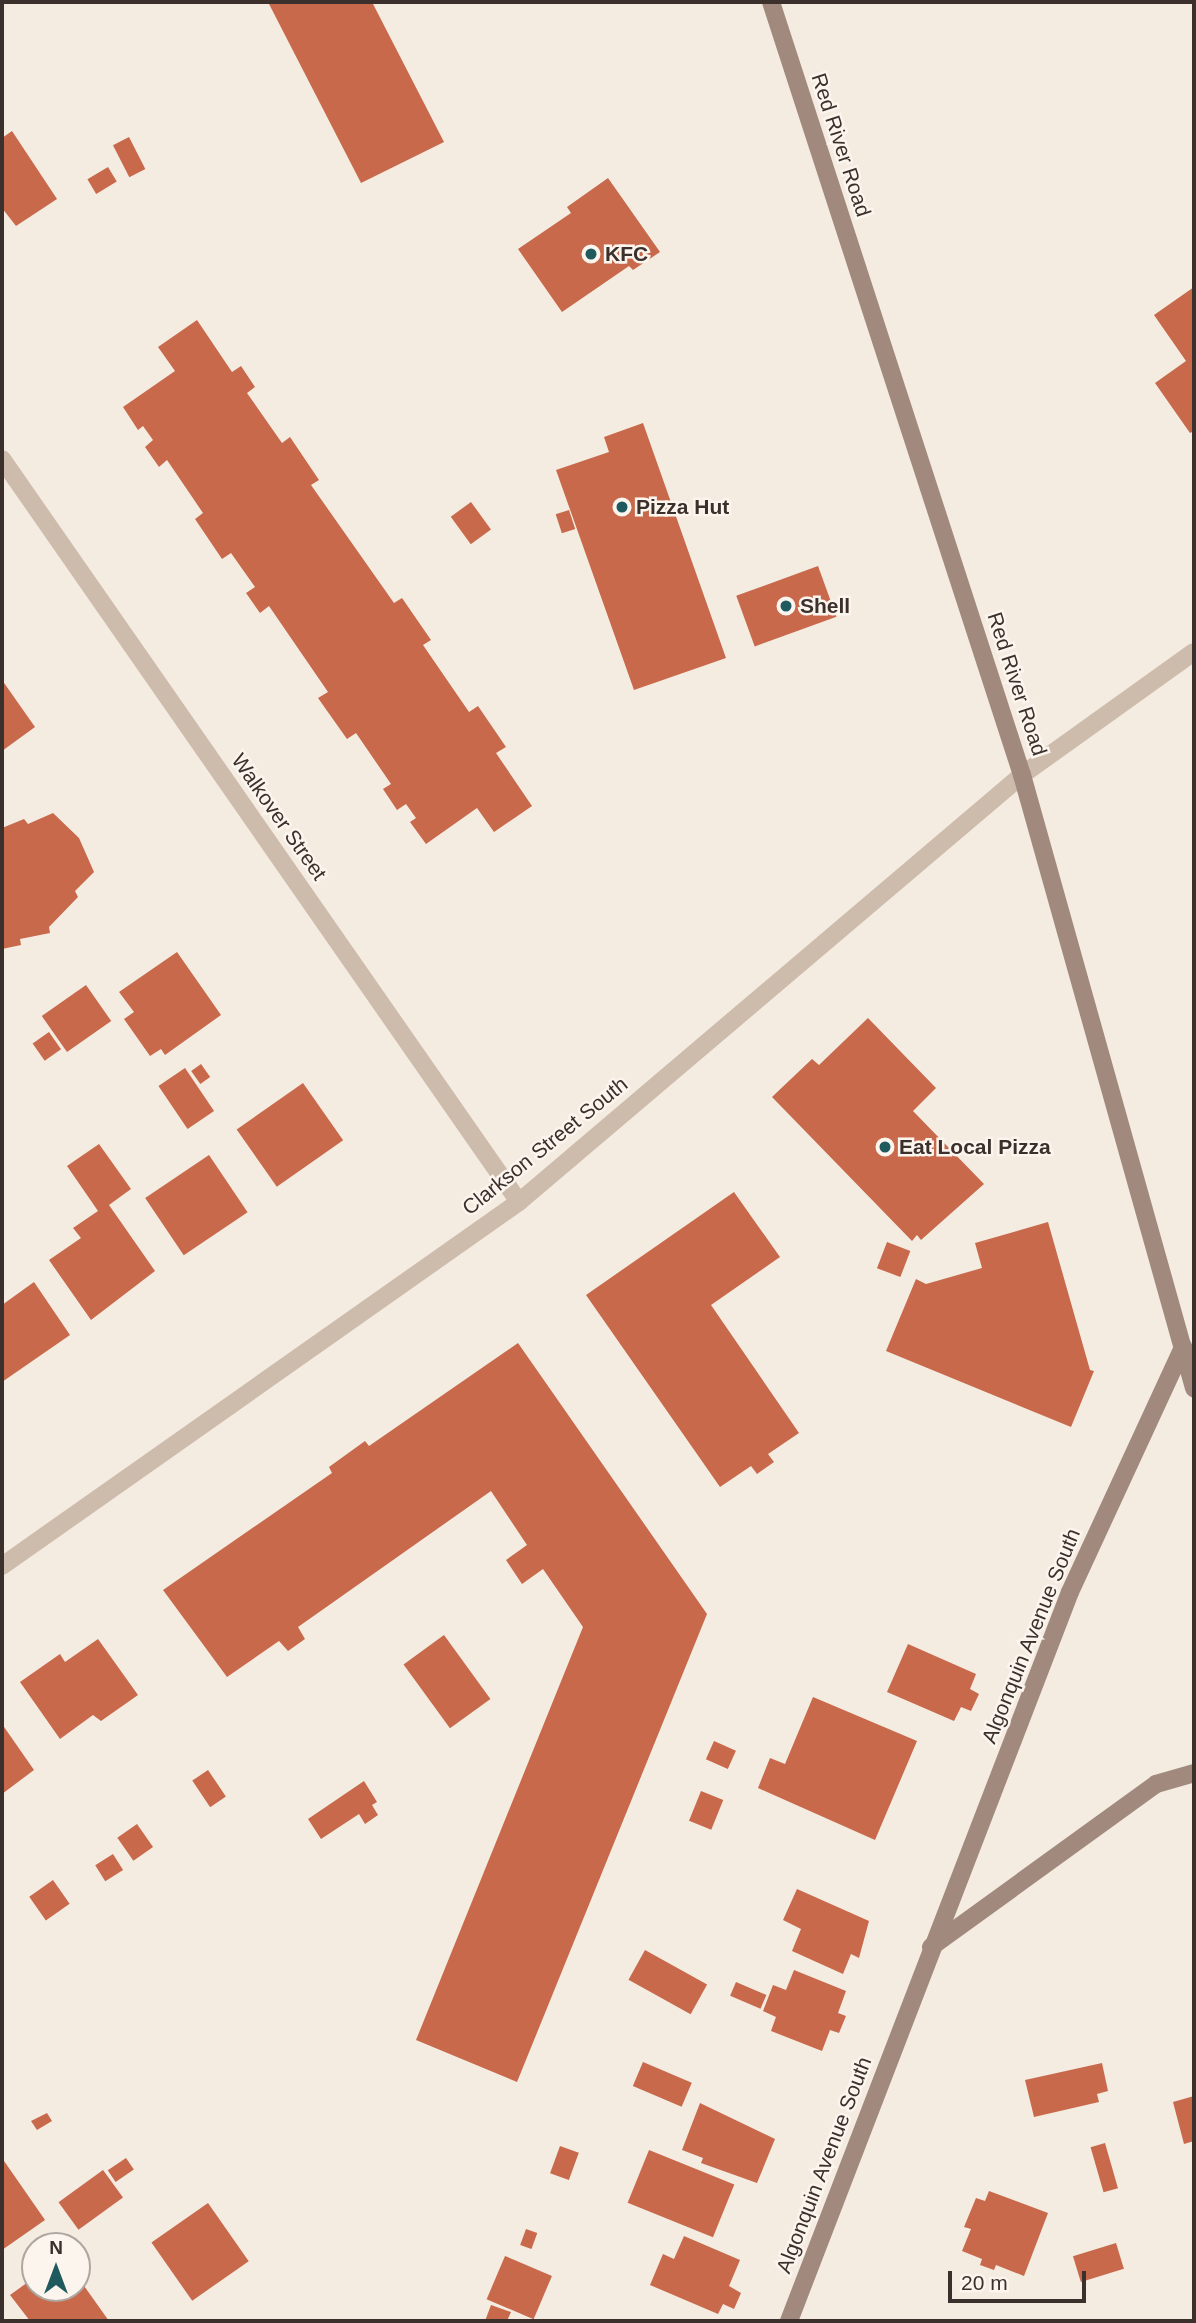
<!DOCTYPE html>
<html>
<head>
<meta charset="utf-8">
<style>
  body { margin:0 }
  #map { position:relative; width:1196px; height:2323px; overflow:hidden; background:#f4ebe1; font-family:Helvetica,sans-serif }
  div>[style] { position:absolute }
  .building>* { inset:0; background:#c8694b; transform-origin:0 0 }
  .minor>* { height:18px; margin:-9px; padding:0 9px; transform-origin:9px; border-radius:9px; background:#cdbbac }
  .tertiary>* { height:18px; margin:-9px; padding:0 9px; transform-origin:9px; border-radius:9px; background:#cdbbac }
  .secondary>* { height:18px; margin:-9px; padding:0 9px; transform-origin:9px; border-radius:9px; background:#a18a7d }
  .dots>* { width:19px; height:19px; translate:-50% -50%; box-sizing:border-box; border:4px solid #fbf5ee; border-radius:50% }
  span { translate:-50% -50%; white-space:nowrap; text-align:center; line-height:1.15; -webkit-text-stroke:5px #fbf5ee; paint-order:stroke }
  .street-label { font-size:21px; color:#3b302b }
  .poi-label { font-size:21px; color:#3b302b; font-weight:700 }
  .left { translate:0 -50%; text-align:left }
  .frame { position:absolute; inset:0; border:4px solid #3b302b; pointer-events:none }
  .north { position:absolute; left:21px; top:2232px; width:70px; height:70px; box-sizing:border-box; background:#fbf5ee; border:2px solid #aea6a0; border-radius:50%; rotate:0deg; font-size:19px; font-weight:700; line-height:28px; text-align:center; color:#3b302b }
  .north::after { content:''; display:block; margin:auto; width:24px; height:32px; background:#1f5a5e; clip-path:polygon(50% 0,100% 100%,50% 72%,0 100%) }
  .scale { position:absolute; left:948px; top:2271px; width:138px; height:32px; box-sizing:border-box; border:4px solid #3b302b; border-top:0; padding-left:9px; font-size:21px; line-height:24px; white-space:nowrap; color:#3b302b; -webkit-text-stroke:5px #fbf5ee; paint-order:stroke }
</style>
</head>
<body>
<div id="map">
  <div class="building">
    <i style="clip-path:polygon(268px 2px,372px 2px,444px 142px,361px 183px)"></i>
    <i style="clip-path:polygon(12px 131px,57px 199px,16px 226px,2px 208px,2px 138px)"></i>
    <i style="left:129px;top:137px;width:36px;height:18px;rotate:63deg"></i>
    <i style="left:108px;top:167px;width:17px;height:24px;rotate:59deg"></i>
    <i style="clip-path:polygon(608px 178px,660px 252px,633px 270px,629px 266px,562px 312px,518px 249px,571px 213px,567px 207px)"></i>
    <i style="clip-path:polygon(1194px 287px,1194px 431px,1190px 433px,1155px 383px,1186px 361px,1154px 315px)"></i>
    <i style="clip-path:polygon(197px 320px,232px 372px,241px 366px,255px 387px,247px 393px,282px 443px,290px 437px,319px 480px,311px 485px,394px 603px,402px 598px,431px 640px,423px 645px,469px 712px,478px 706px,506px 747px,496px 753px,532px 806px,494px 832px,477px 808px,426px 844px,410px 822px,416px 818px,406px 804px,397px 810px,383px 789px,391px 784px,356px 733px,347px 739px,318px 698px,328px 692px,269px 606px,260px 613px,246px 593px,255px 587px,231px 553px,222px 559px,195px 519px,203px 513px,167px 460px,159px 467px,145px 447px,153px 440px,143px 426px,138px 430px,123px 407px,175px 371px,158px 347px)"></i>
    <i style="clip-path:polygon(643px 423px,726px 658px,634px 690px,556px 470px,609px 452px,604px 437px)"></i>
    <i style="left:471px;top:502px;width:34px;height:25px;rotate:54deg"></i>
    <i style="left:569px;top:510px;width:20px;height:14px;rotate:72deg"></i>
    <i style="left:818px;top:566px;width:54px;height:87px;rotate:70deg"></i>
    <i style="clip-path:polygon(2px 680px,35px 727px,2px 751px)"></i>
    <i style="clip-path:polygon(53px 813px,79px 838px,94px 872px,75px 891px,78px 897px,49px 927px,50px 933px,20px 939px,21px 945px,2px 949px,2px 828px,24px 819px,28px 824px)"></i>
    <i style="clip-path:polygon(177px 952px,221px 1015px,165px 1055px,161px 1049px,150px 1056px,124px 1019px,134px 1012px,119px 992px)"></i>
    <i style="left:86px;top:985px;width:44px;height:54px;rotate:55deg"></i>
    <i style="clip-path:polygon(868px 1018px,936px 1088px,913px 1111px,984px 1184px,921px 1240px,917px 1235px,912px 1241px,772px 1097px,812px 1059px,819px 1065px)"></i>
    <i style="left:49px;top:1032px;width:21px;height:20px;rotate:55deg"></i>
    <i style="left:201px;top:1064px;width:16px;height:12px;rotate:55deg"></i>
    <i style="left:185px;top:1068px;width:52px;height:32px;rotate:56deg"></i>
    <i style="left:303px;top:1083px;width:70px;height:81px;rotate:55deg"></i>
    <i style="clip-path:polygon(99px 1144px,131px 1189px,109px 1205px,155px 1271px,91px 1320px,49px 1260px,81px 1238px,73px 1228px,98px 1211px,67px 1166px)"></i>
    <i style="left:209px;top:1155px;width:69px;height:77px;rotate:56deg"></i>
    <i style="clip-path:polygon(734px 1192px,780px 1257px,711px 1305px,799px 1433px,768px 1454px,774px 1462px,757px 1474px,751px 1466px,720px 1487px,586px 1295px)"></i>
    <i style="clip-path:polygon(1048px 1222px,1090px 1370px,1094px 1371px,1071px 1427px,886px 1351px,916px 1279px,926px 1284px,982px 1268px,975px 1243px)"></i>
    <i style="left:887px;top:1242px;width:25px;height:28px;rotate:21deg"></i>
    <i style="clip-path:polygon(34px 1282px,70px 1335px,2px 1382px,2px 1305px)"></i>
    <i style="clip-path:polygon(518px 1343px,707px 1614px,517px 2082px,416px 2040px,583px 1627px,543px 1569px,522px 1584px,506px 1560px,527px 1545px,491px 1491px,298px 1627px,305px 1639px,288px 1651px,279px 1641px,227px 1677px,163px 1590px,332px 1473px,329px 1467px,365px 1441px,369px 1446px)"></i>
    <i style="left:444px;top:1635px;width:79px;height:50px;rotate:54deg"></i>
    <i style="clip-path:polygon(98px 1639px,138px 1695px,101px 1721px,93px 1715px,60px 1739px,20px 1682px,60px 1654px,65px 1662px)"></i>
    <i style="clip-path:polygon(908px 1644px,976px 1674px,970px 1689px,979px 1694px,971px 1711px,961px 1707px,954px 1721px,887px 1692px)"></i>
    <i style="clip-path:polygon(813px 1697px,917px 1741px,875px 1840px,758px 1788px,770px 1758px,785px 1764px)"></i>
    <i style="clip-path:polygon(2px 1724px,34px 1770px,2px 1794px)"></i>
    <i style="left:714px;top:1741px;width:24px;height:20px;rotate:24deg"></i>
    <i style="left:208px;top:1770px;width:32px;height:19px;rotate:56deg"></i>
    <i style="clip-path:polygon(364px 1781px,377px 1802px,372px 1805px,378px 1815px,365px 1824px,359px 1814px,321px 1839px,308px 1819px)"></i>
    <i style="left:701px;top:1791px;width:24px;height:32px;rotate:22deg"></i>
    <i style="left:137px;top:1824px;width:28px;height:24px;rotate:55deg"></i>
    <i style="left:113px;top:1854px;width:19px;height:21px;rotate:58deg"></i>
    <i style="left:53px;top:1880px;width:29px;height:29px;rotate:55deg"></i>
    <i style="clip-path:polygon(797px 1889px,869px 1921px,859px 1958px,851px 1954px,843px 1974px,792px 1951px,801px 1929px,783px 1920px)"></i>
    <i style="left:645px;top:1950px;width:71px;height:34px;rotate:29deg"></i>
    <i style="clip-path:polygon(794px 1970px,846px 1991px,838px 2013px,846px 2016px,839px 2033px,830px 2030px,822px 2051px,771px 2031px,776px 2017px,763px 2011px,773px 1985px,786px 1990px)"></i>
    <i style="left:736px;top:1982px;width:33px;height:15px;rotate:23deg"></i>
    <i style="left:643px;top:2062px;width:53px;height:26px;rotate:23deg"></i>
    <i style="clip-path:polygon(1102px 2063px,1108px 2091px,1097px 2094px,1099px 2102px,1034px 2117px,1025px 2080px)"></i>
    <i style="clip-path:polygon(1194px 2096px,1194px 2141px,1184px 2144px,1173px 2102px)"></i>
    <i style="clip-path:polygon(700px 2103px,775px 2139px,757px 2183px,701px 2163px,703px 2158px,682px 2150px)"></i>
    <i style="clip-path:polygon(47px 2113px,52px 2121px,37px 2130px,31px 2121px)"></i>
    <i style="left:1105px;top:2143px;width:47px;height:15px;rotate:74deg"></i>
    <i style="left:560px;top:2146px;width:20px;height:29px;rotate:20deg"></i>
    <i style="left:649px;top:2150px;width:92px;height:57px;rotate:22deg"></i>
    <i style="clip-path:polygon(2px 2158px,45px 2220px,2px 2250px)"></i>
    <i style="left:126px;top:2158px;width:14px;height:22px;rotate:56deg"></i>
    <i style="left:103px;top:2170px;width:34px;height:55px;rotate:54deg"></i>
    <i style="clip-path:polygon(989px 2191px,1048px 2213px,1024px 2276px,996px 2265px,994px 2270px,980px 2265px,982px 2259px,962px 2251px,971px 2229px,964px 2227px,976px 2198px,985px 2201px)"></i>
    <i style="left:208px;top:2203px;width:71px;height:69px;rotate:55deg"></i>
    <i style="left:526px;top:2229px;width:12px;height:17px;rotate:20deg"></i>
    <i style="clip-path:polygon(684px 2236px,740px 2260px,729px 2286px,741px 2293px,734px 2309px,723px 2304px,718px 2314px,650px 2285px,663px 2254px,674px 2259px)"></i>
    <i style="left:1116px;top:2243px;width:27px;height:45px;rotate:73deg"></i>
    <i style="left:505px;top:2256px;width:51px;height:47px;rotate:23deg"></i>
    <i style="clip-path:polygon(77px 2276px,109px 2321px,30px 2321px,10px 2295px,35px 2277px,35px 2288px,77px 2288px)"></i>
    <i style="clip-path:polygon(491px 2305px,511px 2312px,507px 2321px,485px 2321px)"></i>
  </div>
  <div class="minor">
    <i style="left:2px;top:459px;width:905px;rotate:55.17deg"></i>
    <i style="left:1022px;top:775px;width:211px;rotate:-35.6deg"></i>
  </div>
  <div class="tertiary">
    <i style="left:2px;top:1566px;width:632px;rotate:-35.15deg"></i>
    <i style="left:519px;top:1202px;width:660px;rotate:-40.33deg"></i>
  </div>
  <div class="secondary">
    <i style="left:771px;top:2px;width:813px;rotate:72.01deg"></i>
    <i style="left:1022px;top:775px;width:637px;rotate:74.33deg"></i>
    <i style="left:931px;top:1947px;width:278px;rotate:-35.9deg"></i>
    <i style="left:1156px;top:1784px;width:40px;rotate:-16deg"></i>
    <i style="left:789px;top:2321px;width:781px;rotate:-68.92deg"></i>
    <i style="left:1070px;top:1592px;width:270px;rotate:-65.2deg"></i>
  </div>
  <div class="dots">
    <i style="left:591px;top:254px;background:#1f5a5e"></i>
    <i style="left:622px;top:507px;background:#1f5a5e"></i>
    <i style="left:786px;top:606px;background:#1f5a5e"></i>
    <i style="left:885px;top:1147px;background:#1f5a5e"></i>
  </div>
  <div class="street-label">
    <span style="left:841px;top:145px;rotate:72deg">Red River Road</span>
    <span style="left:1017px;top:684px;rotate:72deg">Red River Road</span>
    <span style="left:279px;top:817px;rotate:55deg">Walkover Street</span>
    <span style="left:545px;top:1146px;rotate:-39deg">Clarkson Street South</span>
    <span style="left:1031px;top:1636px;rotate:-68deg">Algonquin Avenue South</span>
    <span style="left:824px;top:2165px;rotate:-69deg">Algonquin Avenue South</span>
  </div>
  <div class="poi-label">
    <span class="left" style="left:605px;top:254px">KFC</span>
    <span class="left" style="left:636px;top:507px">Pizza Hut</span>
    <span class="left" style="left:800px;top:606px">Shell</span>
    <span class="left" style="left:899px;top:1147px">Eat Local Pizza</span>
  </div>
  <div class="frame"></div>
  <div class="north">N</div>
  <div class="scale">20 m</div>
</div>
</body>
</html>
